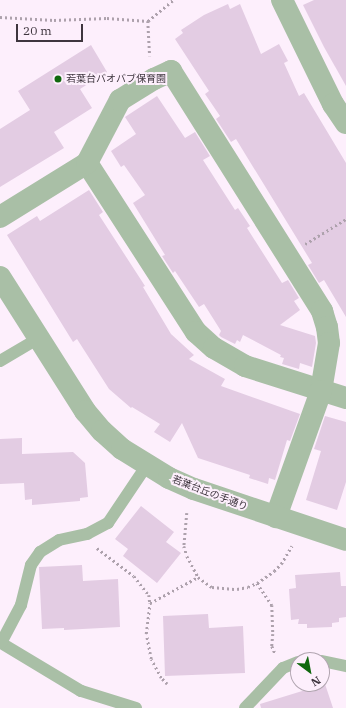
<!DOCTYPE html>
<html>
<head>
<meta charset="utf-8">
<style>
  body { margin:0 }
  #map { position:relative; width:346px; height:708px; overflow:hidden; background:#fdeffc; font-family:"IBM Plex Serif","Noto Sans JP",serif }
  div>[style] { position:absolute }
  .building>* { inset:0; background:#e3cce3 }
  .path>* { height:2.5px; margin-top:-1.25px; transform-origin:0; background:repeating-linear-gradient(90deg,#ada1ac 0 2px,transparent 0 5px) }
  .service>* { height:12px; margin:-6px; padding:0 6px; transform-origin:6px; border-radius:6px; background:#a9bfa6 }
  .minor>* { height:22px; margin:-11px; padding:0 11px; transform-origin:11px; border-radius:11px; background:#a9bfa6 }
  .tertiary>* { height:22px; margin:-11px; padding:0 11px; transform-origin:11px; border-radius:11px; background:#a9bfa6 }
  .dots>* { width:11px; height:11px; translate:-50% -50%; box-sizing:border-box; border:2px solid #fdeffc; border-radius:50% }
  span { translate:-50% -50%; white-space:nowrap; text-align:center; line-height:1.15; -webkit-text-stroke:4px #fdeffc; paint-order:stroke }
  .poi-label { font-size:10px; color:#3e353e }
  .left { translate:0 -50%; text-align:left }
  .street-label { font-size:10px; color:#3e353e }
  .north { position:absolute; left:290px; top:652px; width:40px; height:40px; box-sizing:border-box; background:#fdeffc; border:1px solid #b1a5b0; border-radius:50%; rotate:148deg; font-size:11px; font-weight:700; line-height:16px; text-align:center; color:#3e353e }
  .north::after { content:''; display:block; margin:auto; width:14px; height:18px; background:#10680e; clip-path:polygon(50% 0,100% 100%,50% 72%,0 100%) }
  .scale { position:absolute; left:16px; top:24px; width:67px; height:18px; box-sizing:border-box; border:2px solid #3e353e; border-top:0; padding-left:5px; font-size:12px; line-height:14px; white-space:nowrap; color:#3e353e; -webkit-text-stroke:3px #fdeffc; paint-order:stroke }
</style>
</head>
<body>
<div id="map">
  <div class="building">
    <i style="clip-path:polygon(314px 0,346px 0,346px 86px,324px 47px,303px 5px)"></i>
    <i style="clip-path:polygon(228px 4px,230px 9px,240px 4px,261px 54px,279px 44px,288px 61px,284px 63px,299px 96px,304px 93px,346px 163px,346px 317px,324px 280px,319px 283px,308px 265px,312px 263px,236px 139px,231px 142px,216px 119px,220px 116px,205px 94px,209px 91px,175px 39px,183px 33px,181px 30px,204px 15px)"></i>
    <i style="clip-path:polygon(91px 45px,107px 72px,80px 89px,92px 108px,54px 132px,64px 148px,0 187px,0 129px,30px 110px,18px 91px)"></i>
    <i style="clip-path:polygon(157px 96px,185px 138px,195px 132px,210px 156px,203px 160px,235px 210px,238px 208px,250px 226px,247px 228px,282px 283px,288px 280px,299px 298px,294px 301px,300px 310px,280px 325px,315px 336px,316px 343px,312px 367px,300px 363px,299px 369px,282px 364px,284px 358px,280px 357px,281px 355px,243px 335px,240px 342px,237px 340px,235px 344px,221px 337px,219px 335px,221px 331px,204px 304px,199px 307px,175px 271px,173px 273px,162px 256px,165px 255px,133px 203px,145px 195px,124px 165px,121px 167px,111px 151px,136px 134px,125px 117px)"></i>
    <i style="clip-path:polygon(89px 190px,103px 212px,99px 215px,145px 286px,143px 287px,171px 334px,194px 355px,189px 359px,225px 379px,221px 386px,300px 414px,290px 441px,287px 440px,275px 480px,269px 478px,268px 484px,249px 478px,250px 475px,198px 458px,182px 423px,170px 442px,154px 432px,160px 424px,132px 407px,131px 408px,109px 389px,77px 339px,73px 342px,7px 235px,37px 216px,40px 221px)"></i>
    <i style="clip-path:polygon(325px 416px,346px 422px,346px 482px,337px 510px,306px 500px,321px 451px,314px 449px)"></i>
    <i style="clip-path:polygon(22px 438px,22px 454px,73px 452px,85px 463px,88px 497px,80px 498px,80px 501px,32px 505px,32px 499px,25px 500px,24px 483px,0 484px,0 439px)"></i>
    <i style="clip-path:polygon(141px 506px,174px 532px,166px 542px,181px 553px,157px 583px,123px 556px,128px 549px,115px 539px)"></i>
    <i style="clip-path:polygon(82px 565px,83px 581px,118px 579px,120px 627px,64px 630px,64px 628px,42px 629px,39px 567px)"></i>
    <i style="clip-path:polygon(340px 572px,341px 586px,346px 586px,346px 617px,339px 618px,339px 622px,332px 623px,332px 627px,307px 628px,307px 624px,298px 624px,299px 619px,291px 620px,289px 589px,296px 588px,295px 575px)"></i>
    <i style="clip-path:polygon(208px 614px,209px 628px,243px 626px,245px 673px,165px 676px,163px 616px)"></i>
    <i style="clip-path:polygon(325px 684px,333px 708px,261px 708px,260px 704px)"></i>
  </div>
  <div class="path">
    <i style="left:0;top:17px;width:54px;rotate:3.2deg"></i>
    <i style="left:54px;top:20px;width:53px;rotate:-2.2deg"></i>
    <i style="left:107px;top:18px;width:41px;rotate:4.2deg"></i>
    <i style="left:148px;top:21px;width:33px;rotate:-40deg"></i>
    <i style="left:148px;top:21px;width:35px;rotate:87deg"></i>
    <i style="left:305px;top:244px;width:48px;rotate:-31.4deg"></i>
    <i style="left:187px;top:513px;width:33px;rotate:95deg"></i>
    <i style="left:184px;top:546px;width:10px;rotate:73deg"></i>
    <i style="left:187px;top:556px;width:24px;rotate:62deg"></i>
    <i style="left:198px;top:577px;width:17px;rotate:36deg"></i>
    <i style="left:212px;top:587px;width:25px;rotate:5deg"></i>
    <i style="left:237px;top:589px;width:11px;rotate:-10deg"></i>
    <i style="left:248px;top:587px;width:10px;rotate:-24deg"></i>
    <i style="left:257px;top:583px;width:21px;rotate:-35deg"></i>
    <i style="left:274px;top:571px;width:10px;rotate:-45deg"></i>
    <i style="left:281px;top:564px;width:21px;rotate:-59deg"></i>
    <i style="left:97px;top:548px;width:46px;rotate:37.1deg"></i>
    <i style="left:134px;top:576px;width:24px;rotate:52deg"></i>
    <i style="left:149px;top:595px;width:8px;rotate:83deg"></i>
    <i style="left:257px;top:583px;width:27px;rotate:56deg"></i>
    <i style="left:272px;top:605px;width:29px;rotate:88deg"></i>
    <i style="left:273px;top:634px;width:12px;rotate:95deg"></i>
    <i style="left:272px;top:646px;width:8px;rotate:67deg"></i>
    <i style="left:167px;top:684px;width:8px;rotate:-135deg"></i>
    <i style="left:161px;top:678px;width:21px;rotate:-118deg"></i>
    <i style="left:151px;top:659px;width:25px;rotate:-101deg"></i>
    <i style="left:146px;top:634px;width:31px;rotate:-83deg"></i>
    <i style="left:150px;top:603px;width:55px;rotate:-28.4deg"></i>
  </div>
  <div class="service">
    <i style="left:0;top:361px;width:45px;rotate:-30.5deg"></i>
    <i style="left:322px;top:661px;width:25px;rotate:12deg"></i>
    <i style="left:136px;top:708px;width:58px;rotate:-162.8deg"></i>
    <i style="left:81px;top:691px;width:93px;rotate:-149deg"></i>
    <i style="left:1px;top:643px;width:43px;rotate:-62.2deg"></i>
    <i style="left:21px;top:605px;width:41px;rotate:-76deg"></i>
    <i style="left:31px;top:565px;width:16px;rotate:-55deg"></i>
    <i style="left:40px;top:552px;width:22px;rotate:-32deg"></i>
    <i style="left:59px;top:540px;width:29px;rotate:-12deg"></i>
    <i style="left:87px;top:534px;width:24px;rotate:-28deg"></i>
    <i style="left:108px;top:523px;width:70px;rotate:-56.1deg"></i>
    <i style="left:245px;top:708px;width:55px;rotate:-46.5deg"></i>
    <i style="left:283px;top:668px;width:16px;rotate:-22deg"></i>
  </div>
  <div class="minor">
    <i style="left:282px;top:0;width:116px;rotate:63.9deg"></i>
    <i style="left:333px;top:104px;width:23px;rotate:56deg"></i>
    <i style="left:87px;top:163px;width:201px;rotate:57.2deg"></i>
    <i style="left:196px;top:332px;width:24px;rotate:42deg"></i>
    <i style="left:214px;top:348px;width:36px;rotate:30deg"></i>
    <i style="left:245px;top:366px;width:106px;rotate:17.6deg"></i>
    <i style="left:0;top:217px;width:102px;rotate:-31.8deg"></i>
    <i style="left:87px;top:163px;width:71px;rotate:-62.4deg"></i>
    <i style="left:120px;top:100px;width:40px;rotate:-32deg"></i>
    <i style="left:154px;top:79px;width:19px;rotate:-25deg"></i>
    <i style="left:171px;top:71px;width:284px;rotate:57.8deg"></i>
    <i style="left:322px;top:311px;width:17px;rotate:73deg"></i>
    <i style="left:327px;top:327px;width:16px;rotate:83deg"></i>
    <i style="left:329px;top:343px;width:49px;rotate:99.5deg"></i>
    <i style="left:321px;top:391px;width:134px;rotate:109.7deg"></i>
  </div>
  <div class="tertiary">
    <i style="left:0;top:277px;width:159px;rotate:57.6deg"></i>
    <i style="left:85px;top:411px;width:26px;rotate:50deg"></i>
    <i style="left:102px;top:431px;width:27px;rotate:42deg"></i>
    <i style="left:122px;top:449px;width:55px;rotate:31.7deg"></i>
    <i style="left:169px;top:478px;width:27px;rotate:24deg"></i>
    <i style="left:194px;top:489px;width:160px;rotate:18.5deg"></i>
  </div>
  <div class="dots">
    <i style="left:58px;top:79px;background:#10680e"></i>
  </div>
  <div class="poi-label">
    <span class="left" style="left:66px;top:79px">若葉台バオバブ保育園</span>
  </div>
  <div class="street-label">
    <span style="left:210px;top:493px;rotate:21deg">若葉台丘の手通り</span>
  </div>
  <div class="north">N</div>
  <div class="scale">20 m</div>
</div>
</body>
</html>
